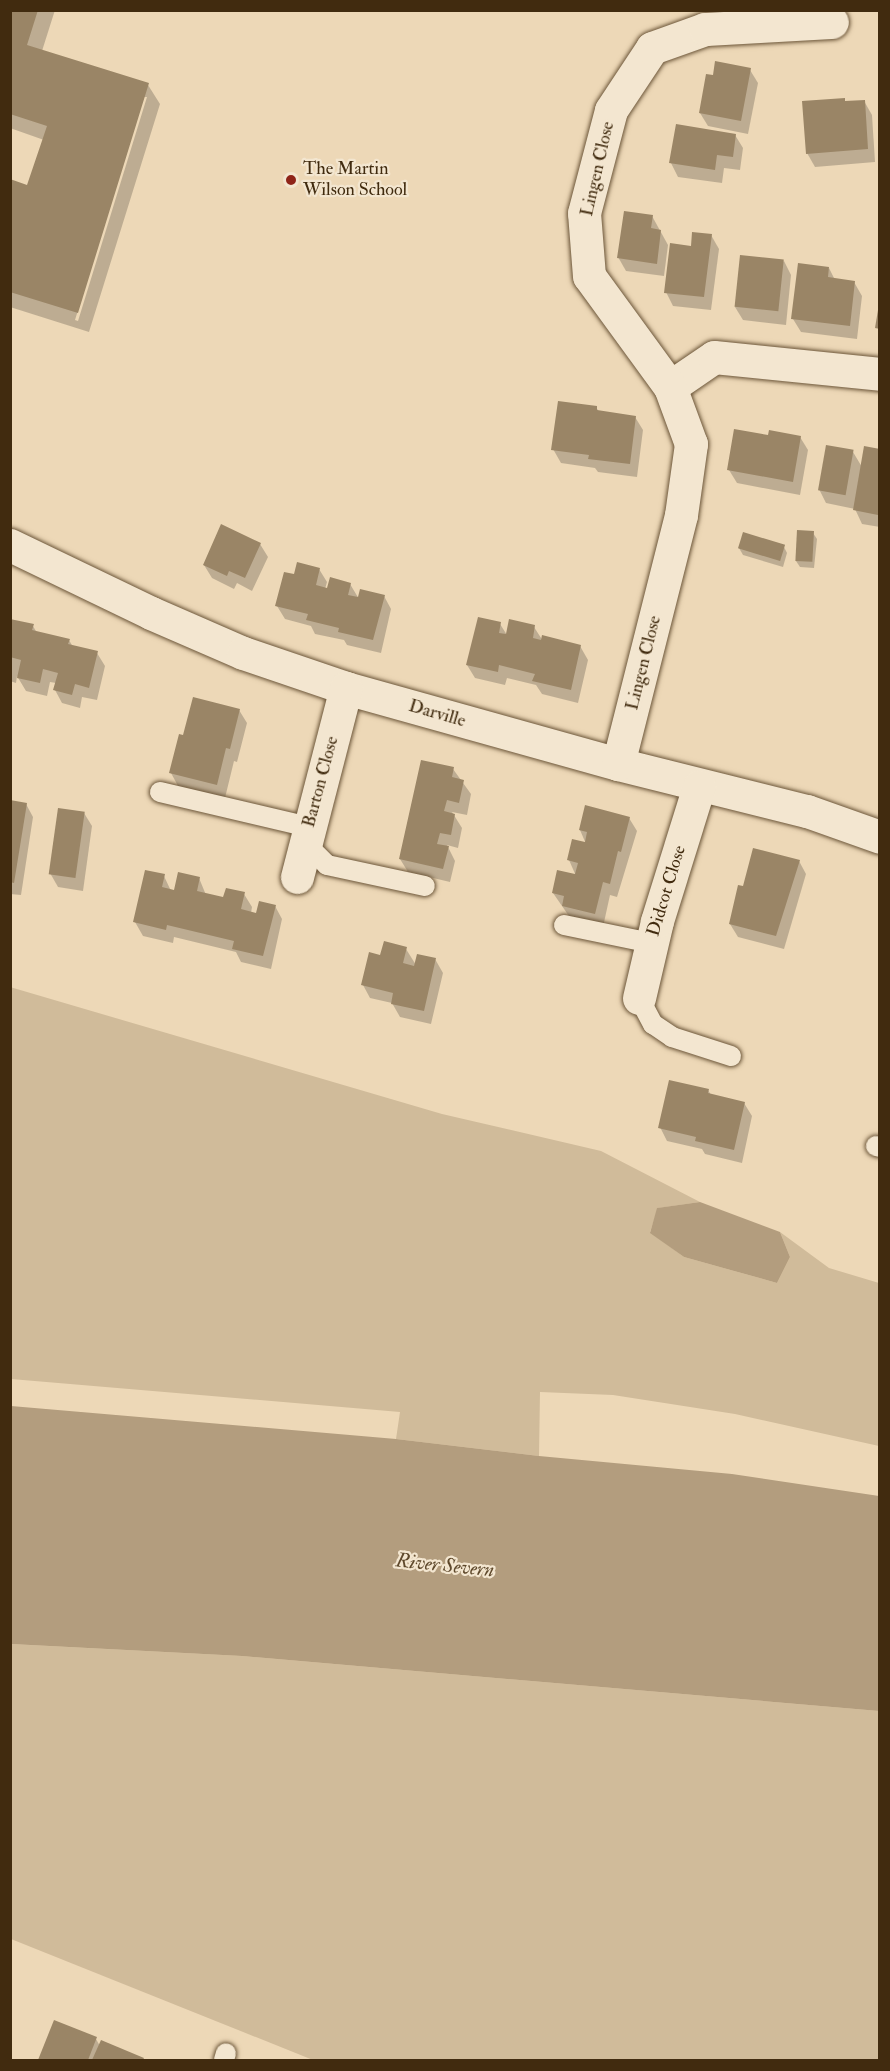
<!DOCTYPE html>
<html>
<head>
<meta charset="utf-8">
<style>
  body { margin:0 }
  #map { position:relative; width:890px; height:2071px; overflow:hidden; background:#edd8b7; font-family:"IM FELL Double Pica",serif }
  div>[style] { position:absolute }
  .green>* { inset:0; background:#d0bb9a }
  .water>* { inset:0; background:#b39d7e }
  .shadow>* { inset:0; background:#0003 }
  .building>* { inset:0; background:#9a8566; transform-origin:0 0 }
  .roads { filter:drop-shadow(0 0 2px #6c5639) drop-shadow(0 0 2px #6c5639) }
  .service>* { height:20px; margin:-10px; padding:0 10px; transform-origin:10px; border-radius:10px; background:#f3e6d0 }
  .minor>* { height:33px; margin:-16.5px; padding:0 16.5px; transform-origin:16.5px; border-radius:16.5px; background:#f3e6d0 }
  .dots>* { width:16px; height:16px; translate:-50% -50%; box-sizing:border-box; border:3px solid #f3e6d0; border-radius:50% }
  span { translate:-50% -50%; white-space:nowrap; text-align:center; line-height:1.15; -webkit-text-stroke:4.5px #f3e6d0; paint-order:stroke }
  .street-label { font-size:18px; color:#412b0f }
  .poi-label { font-size:18px; color:#412b0f }
  .left { translate:0 -50%; text-align:left }
  .water-label { font-size:20px; color:#5e482b; font-style:italic }
  .frame { position:absolute; inset:0; border:12px solid #412b0f; pointer-events:none }
</style>
</head>
<body>
<div id="map">
  <div class="green">
    <i style="clip-path:polygon(10px 987px,442px 1114px,601px 1151px,700px 1202px,658px 1208px,650px 1232px,684px 1257px,777px 1283px,790px 1257px,780px 1232px,829px 1268px,879px 1283px,879px 1446px,735px 1414px,613px 1395px,540px 1392px,539px 1456px,396px 1439px,400px 1412px,11px 1379px)"></i>
    <i style="clip-path:polygon(10px 1644px,242px 1656px,879px 1711px,879px 2060px,313px 2060px,11px 1939px)"></i>
  </div>
  <div class="water">
    <i style="clip-path:polygon(700px 1202px,780px 1232px,790px 1257px,777px 1283px,684px 1257px,650px 1233px,657px 1208px)"></i>
    <i style="clip-path:polygon(11px 1406px,396px 1439px,539px 1456px,732px 1474px,879px 1496px,879px 1711px,242px 1656px,11px 1644px)"></i>
  </div>
  <div class="shadow">
    <i style="clip-path:polygon(evenodd,10px 10px,55px 10px,42px 51px,148px 85px,160px 104px,89px 332px,10px 307px,10px 181px,28px 187px,44px 140px,10px 128px,10px 10px,144px 97px,147px 97px,78px 321px,75px 320px,144px 97px)"></i>
    <i style="clip-path:polygon(750px 70px,758px 83px,748px 134px,708px 126px,700px 113px)"></i>
    <i style="clip-path:polygon(864px 101px,872px 115px,875px 162px,815px 167px,807px 153px,846px 103px)"></i>
    <i style="clip-path:polygon(735px 135px,743px 148px,740px 170px,724px 168px,722px 183px,678px 177px,671px 163px)"></i>
    <i style="clip-path:polygon(652px 216px,668px 245px,664px 276px,626px 271px,618px 257px)"></i>
    <i style="clip-path:polygon(711px 235px,719px 249px,711px 310px,673px 306px,666px 292px)"></i>
    <i style="clip-path:polygon(784px 261px,791px 275px,786px 325px,743px 320px,735px 307px)"></i>
    <i style="clip-path:polygon(829px 268px,835px 280px,854px 282px,862px 296px,857px 339px,801px 332px,793px 319px)"></i>
    <i style="clip-path:polygon(596px 407px,599px 412px,635px 417px,643px 430px,637px 477px,598px 472px,595px 468px,561px 463px,553px 449px)"></i>
    <i style="clip-path:polygon(769px 437px,800px 437px,808px 450px,800px 495px,737px 483px,729px 470px)"></i>
    <i style="clip-path:polygon(880px 450px,880px 527px,862px 524px,855px 509px,826px 503px,819px 489px,853px 452px,862px 467px)"></i>
    <i style="clip-path:polygon(813px 533px,817px 539px,814px 568px,800px 567px,796px 561px)"></i>
    <i style="clip-path:polygon(260px 544px,268px 557px,252px 591px,237px 583px,234px 589px,212px 578px,204px 565px)"></i>
    <i style="clip-path:polygon(784px 547px,787px 553px,783px 567px,743px 555px,739px 548px)"></i>
    <i style="clip-path:polygon(319px 569px,327px 582px,325px 589px,350px 584px,359px 599px,384px 596px,391px 609px,381px 653px,347px 645px,344px 640px,315px 634px,311px 626px,285px 619px,277px 606px,295px 576px)"></i>
    <i style="clip-path:polygon(10px 620px,33px 626px,37px 633px,69px 640px,73px 647px,97px 653px,105px 666px,97px 700px,82px 697px,80px 708px,62px 703px,55px 690px,56px 683px,50px 682px,47px 696px,26px 691px,17px 676px,16px 683px,10px 681px)"></i>
    <i style="clip-path:polygon(500px 624px,507px 635px,534px 627px,543px 641px,580px 646px,588px 660px,578px 703px,542px 694px,536px 685px,507px 678px,505px 685px,475px 678px,467px 665px)"></i>
    <i style="clip-path:polygon(239px 710px,247px 723px,237px 762px,234px 761px,225px 798px,178px 786px,171px 773px,184px 737px)"></i>
    <i style="clip-path:polygon(453px 769px,471px 794px,467px 815px,452px 812px,462px 828px,458px 848px,447px 845px,455px 861px,450px 882px,408px 872px,400px 859px)"></i>
    <i style="clip-path:polygon(10px 802px,26px 804px,33px 817px,21px 895px,10px 894px)"></i>
    <i style="clip-path:polygon(84px 813px,92px 826px,83px 891px,58px 887px,50px 873px)"></i>
    <i style="clip-path:polygon(629px 818px,637px 831px,617px 897px,610px 895px,603px 927px,571px 919px,553px 893px,576px 876px,569px 860px,586px 844px,580px 830px)"></i>
    <i style="clip-path:polygon(799px 861px,806px 874px,784px 949px,738px 937px,730px 924px,744px 888px)"></i>
    <i style="clip-path:polygon(164px 876px,171px 891px,175px 892px,199px 878px,206px 895px,224px 899px,244px 894px,252px 907px,251px 913px,257px 914px,275px 906px,282px 919px,271px 969px,241px 962px,236px 952px,174px 937px,173px 943px,143px 936px,135px 922px)"></i>
    <i style="clip-path:polygon(406px 949px,416px 965px,435px 959px,443px 973px,431px 1024px,400px 1017px,392px 1003px,370px 998px,363px 985px,381px 957px)"></i>
    <i style="clip-path:polygon(708px 1090px,711px 1095px,744px 1103px,752px 1116px,742px 1163px,705px 1154px,702px 1149px,667px 1141px,660px 1127px)"></i>
    <i style="clip-path:polygon(55px 2022px,96px 2039px,100px 2046px,144px 2060px,39px 2060px)"></i>
  </div>
  <div class="building">
    <i style="clip-path:polygon(10px 10px,38px 10px,27px 45px,149px 83px,78px 313px,10px 292px,10px 179px,27px 185px,47px 126px,10px 114px)"></i>
    <i style="clip-path:polygon(715px 61px,751px 68px,741px 121px,699px 113px,706px 74px,713px 75px)"></i>
    <i style="clip-path:polygon(845px 98px,845px 101px,865px 100px,868px 149px,806px 154px,802px 101px)"></i>
    <i style="clip-path:polygon(676px 124px,736px 134px,733px 157px,717px 155px,715px 170px,669px 163px)"></i>
    <i style="clip-path:polygon(624px 211px,653px 215px,651px 228px,661px 230px,657px 264px,617px 258px)"></i>
    <i style="clip-path:polygon(692px 232px,712px 234px,704px 297px,664px 293px,670px 243px,691px 246px)"></i>
    <i style="left:740px;top:255px;width:44px;height:52px;rotate:6deg"></i>
    <i style="clip-path:polygon(798px 263px,829px 267px,828px 277px,855px 281px,850px 326px,791px 319px)"></i>
    <i style="clip-path:polygon(878px 310px,880px 311px,880px 329px,875px 328px)"></i>
    <i style="clip-path:polygon(558px 401px,597px 406px,597px 410px,636px 416px,630px 464px,588px 459px,589px 455px,551px 450px)"></i>
    <i style="clip-path:polygon(734px 429px,768px 435px,769px 430px,801px 436px,793px 482px,727px 470px)"></i>
    <i style="left:826px;top:445px;width:28px;height:46px;rotate:10deg"></i>
    <i style="clip-path:polygon(864px 446px,880px 449px,878px 515px,853px 510px)"></i>
    <i style="clip-path:polygon(221px 524px,261px 543px,245px 578px,229px 571px,227px 576px,203px 565px)"></i>
    <i style="left:797px;top:530px;width:17px;height:31px;rotate:3deg"></i>
    <i style="left:743px;top:532px;width:44px;height:17px;rotate:17deg"></i>
    <i style="clip-path:polygon(297px 562px,320px 568px,316px 585px,327px 588px,330px 577px,351px 583px,348px 595px,358px 597px,360px 589px,385px 595px,373px 640px,338px 632px,339px 628px,306px 620px,308px 614px,275px 606px,284px 572px,294px 574px)"></i>
    <i style="clip-path:polygon(478px 617px,501px 622px,499px 633px,506px 634px,509px 619px,535px 625px,533px 638px,541px 640px,542px 635px,581px 645px,571px 690px,532px 681px,535px 674px,499px 665px,498px 672px,466px 665px)"></i>
    <i style="clip-path:polygon(10px 619px,34px 624px,32px 630px,70px 639px,68px 644px,98px 651px,89px 688px,75px 684px,72px 695px,53px 690px,58px 673px,43px 669px,40px 683px,17px 678px,21px 660px,10px 657px)"></i>
    <i style="clip-path:polygon(193px 697px,240px 709px,230px 749px,226px 748px,217px 785px,169px 773px,179px 734px,183px 735px)"></i>
    <i style="clip-path:polygon(421px 760px,454px 767px,452px 777px,464px 780px,459px 803px,447px 800px,444px 811px,455px 814px,451px 835px,440px 833px,437px 844px,449px 846px,443px 869px,399px 859px)"></i>
    <i style="clip-path:polygon(10px 800px,27px 803px,14px 883px,10px 882px)"></i>
    <i style="clip-path:polygon(585px 805px,630px 817px,621px 852px,618px 851px,610px 884px,603px 882px,595px 914px,562px 906px,564px 896px,552px 893px,557px 870px,575px 874px,578px 863px,567px 860px,572px 839px,585px 842px,587px 832px,579px 830px)"></i>
    <i style="left:58px;top:808px;width:27px;height:67px;rotate:8deg"></i>
    <i style="clip-path:polygon(753px 848px,800px 860px,776px 936px,729px 924px,738px 885px,743px 886px)"></i>
    <i style="clip-path:polygon(145px 870px,165px 874px,162px 887px,174px 890px,178px 872px,200px 877px,197px 891px,223px 897px,226px 888px,245px 892px,241px 909px,256px 913px,259px 901px,276px 905px,263px 956px,232px 949px,234px 941px,167px 925px,166px 930px,133px 922px)"></i>
    <i style="clip-path:polygon(384px 941px,407px 947px,403px 963px,414px 966px,417px 954px,436px 958px,424px 1011px,391px 1004px,393px 993px,361px 985px,369px 952px,380px 955px)"></i>
    <i style="clip-path:polygon(669px 1080px,709px 1089px,708px 1093px,745px 1102px,734px 1150px,695px 1141px,696px 1137px,658px 1128px)"></i>
    <i style="clip-path:polygon(54px 2020px,97px 2037px,88px 2060px,38px 2060px)"></i>
    <i style="clip-path:polygon(101px 2040px,144px 2058px,143px 2060px,92px 2060px)"></i>
  </div>
  <div class="roads">
    <div class="service">
      <i style="left:160px;top:792px;width:153px;rotate:13.2deg"></i>
      <i style="left:305px;top:843px;width:31px;rotate:45deg"></i>
      <i style="left:327px;top:865px;width:100px;rotate:12.1deg"></i>
      <i style="left:564px;top:925px;width:89px;rotate:11.7deg"></i>
      <i style="left:639px;top:998px;width:30px;rotate:62deg"></i>
      <i style="left:653px;top:1024px;width:23px;rotate:34deg"></i>
      <i style="left:672px;top:1037px;width:62px;rotate:17.9deg"></i>
      <i style="left:876px;top:1146px;width:4px;rotate:14deg"></i>
      <i style="left:224px;top:2060px;width:7px;rotate:-74deg"></i>
    </div>
    <div class="minor">
      <i style="left:670px;top:387px;width:53px;rotate:-34.3deg"></i>
      <i style="left:714px;top:357px;width:167px;rotate:5.8deg"></i>
      <i style="left:10px;top:545px;width:157px;rotate:25.7deg"></i>
      <i style="left:151px;top:613px;width:100px;rotate:23.5deg"></i>
      <i style="left:243px;top:653px;width:109px;rotate:18.8deg"></i>
      <i style="left:346px;top:688px;width:282px;rotate:15.6deg"></i>
      <i style="left:618px;top:764px;width:195px;rotate:14deg"></i>
      <i style="left:807px;top:811px;width:77px;rotate:19.6deg"></i>
      <i style="left:618px;top:764px;width:257px;rotate:-75.8deg"></i>
      <i style="left:681px;top:515px;width:72px;rotate:-82deg"></i>
      <i style="left:691px;top:444px;width:61px;rotate:-110.2deg"></i>
      <i style="left:670px;top:387px;width:137px;rotate:-126.1deg"></i>
      <i style="left:589px;top:276px;width:63px;rotate:-94.5deg"></i>
      <i style="left:584px;top:213px;width:106px;rotate:-75.3deg"></i>
      <i style="left:611px;top:110px;width:74px;rotate:-56.5deg"></i>
      <i style="left:652px;top:48px;width:56px;rotate:-19.7deg"></i>
      <i style="left:705px;top:29px;width:127px;rotate:-3.2deg"></i>
      <i style="left:297px;top:877px;width:195px;rotate:-75.5deg"></i>
      <i style="left:639px;top:998px;width:79px;rotate:-76.8deg"></i>
      <i style="left:657px;top:921px;width:141px;rotate:-72.7deg"></i>
    </div>
  </div>
  <div class="dots">
    <i style="left:291px;top:180px;background:#8f2418"></i>
  </div>
  <div class="street-label">
    <span style="left:598px;top:169px;rotate:-77deg">Lingen Close</span>
    <span style="left:644px;top:663px;rotate:-76deg">Lingen Close</span>
    <span style="left:437px;top:714px;rotate:16deg">Darville</span>
    <span style="left:321px;top:782px;rotate:-75deg">Barton Close</span>
    <span style="left:667px;top:891px;rotate:-73deg">Didcot Close</span>
  </div>
  <div class="poi-label">
    <span class="left" style="left:303px;top:180px">The Martin<br>Wilson School</span>
  </div>
  <div class="water-label">
    <span style="left:445px;top:1565px;rotate:6deg">River Severn</span>
  </div>
  <div class="frame"></div>
</div>
</body>
</html>
